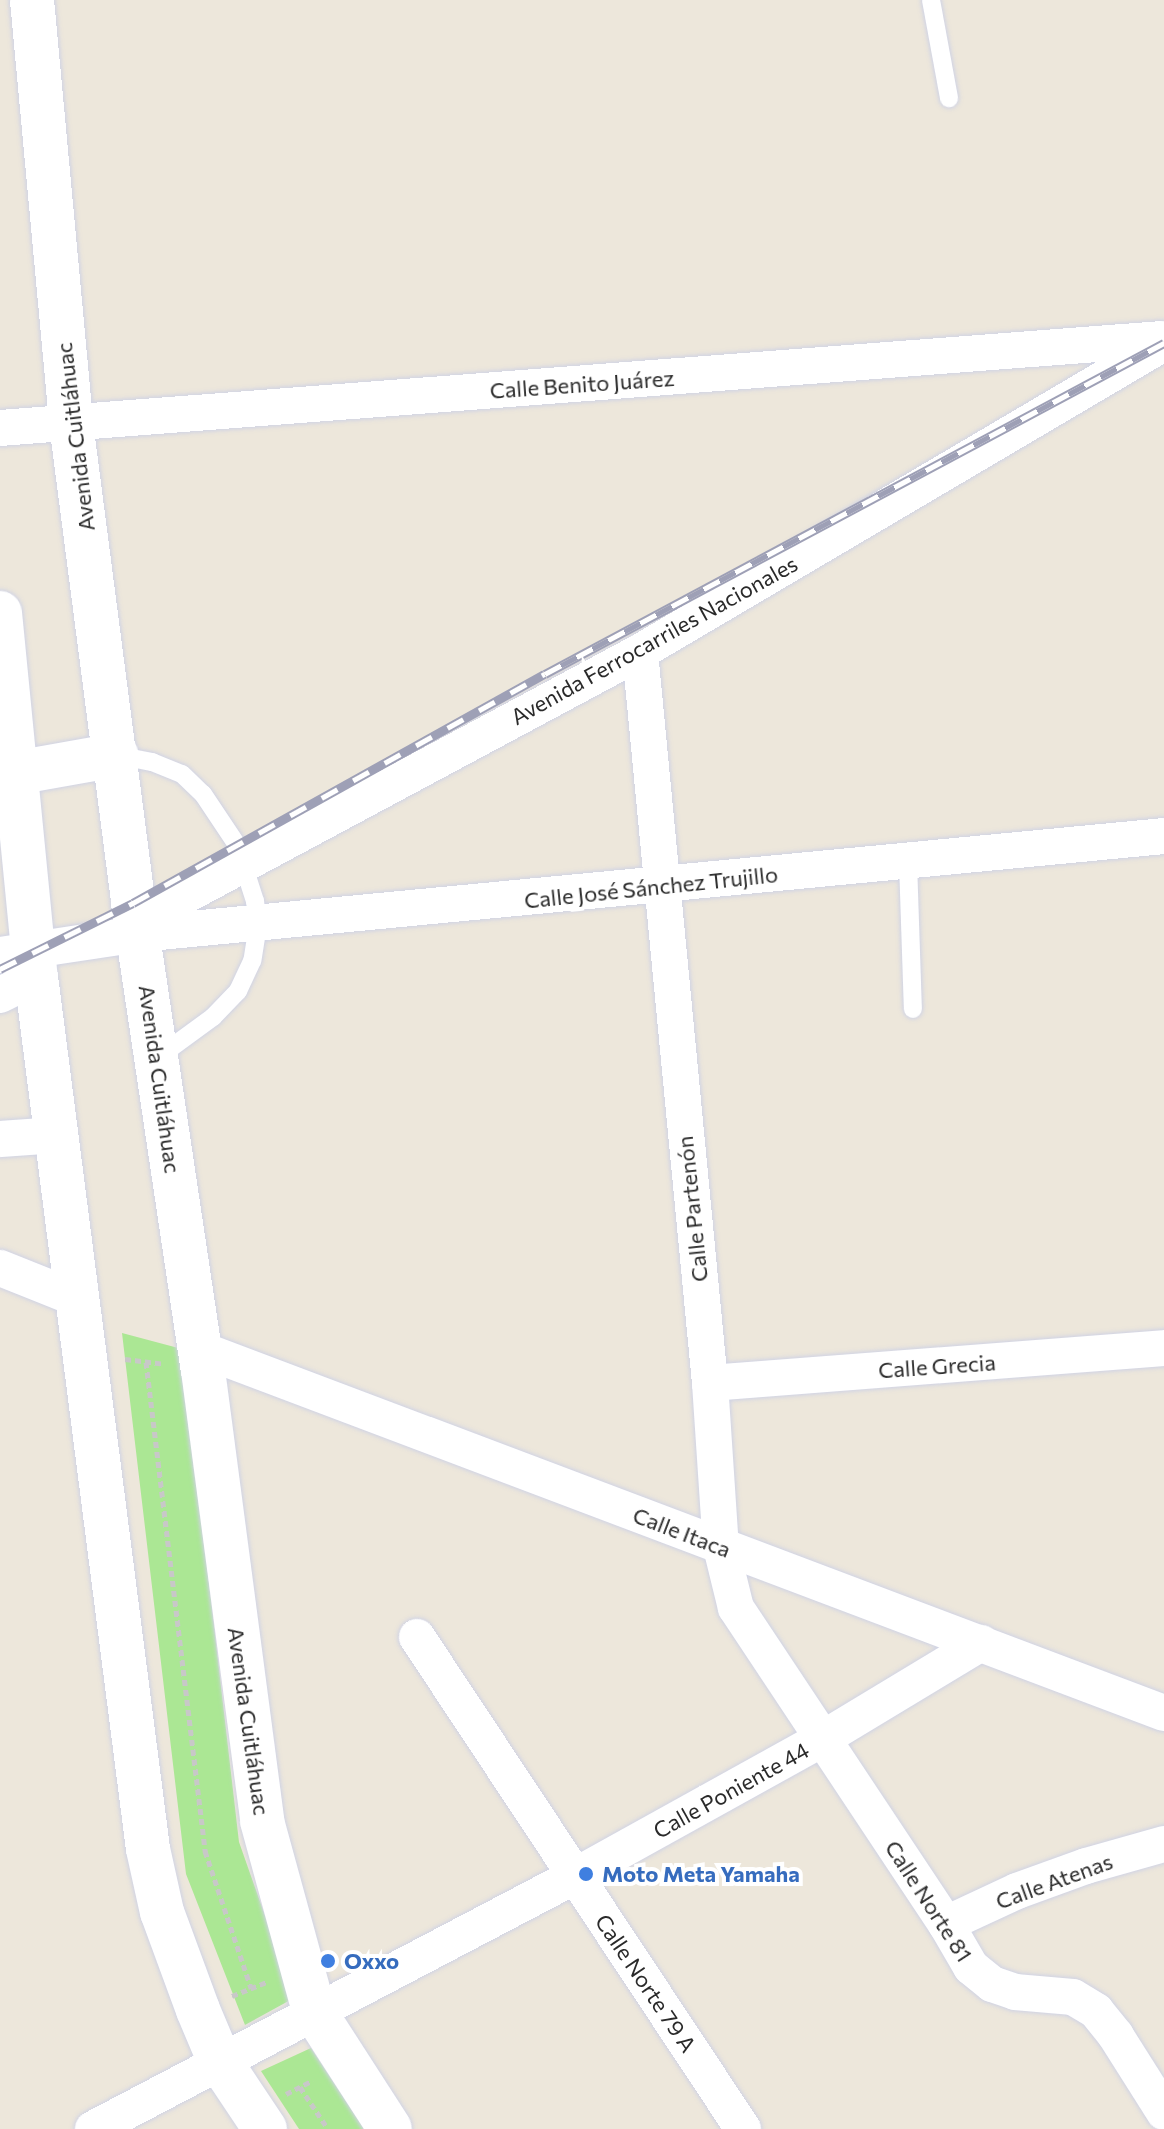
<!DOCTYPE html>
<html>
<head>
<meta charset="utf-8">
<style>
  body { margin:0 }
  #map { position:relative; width:1164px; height:2129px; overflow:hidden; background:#ede7db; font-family:Commissioner,sans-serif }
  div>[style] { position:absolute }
  .green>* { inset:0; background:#abe794 }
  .path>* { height:5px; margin-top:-2.5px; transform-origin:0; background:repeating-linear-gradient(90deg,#c8c8c8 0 6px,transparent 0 10px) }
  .roads { filter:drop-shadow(0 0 2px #d0d3e4) drop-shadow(0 0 2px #d0d3e4) }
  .lane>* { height:18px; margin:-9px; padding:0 9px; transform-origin:9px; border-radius:9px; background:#fff }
  .street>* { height:36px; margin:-18px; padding:0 18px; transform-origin:18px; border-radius:18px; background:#fff }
  .secondary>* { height:44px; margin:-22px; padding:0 22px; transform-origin:22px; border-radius:22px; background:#fff }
  .rail>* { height:9px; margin-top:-4.5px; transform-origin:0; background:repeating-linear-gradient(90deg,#fff 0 18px,#9ea0b6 0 36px); box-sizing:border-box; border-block:2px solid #9ea0b6 }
  .dots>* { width:22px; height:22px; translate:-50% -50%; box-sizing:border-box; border:4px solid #fff; border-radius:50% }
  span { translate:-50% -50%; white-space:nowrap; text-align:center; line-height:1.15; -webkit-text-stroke:8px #fff; paint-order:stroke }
  .street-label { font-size:22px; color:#2a2a2a }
  .shop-label { font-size:22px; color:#366cbe; font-weight:700 }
  .left { translate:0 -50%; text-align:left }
</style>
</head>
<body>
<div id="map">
  <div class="green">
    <i style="clip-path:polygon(122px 1333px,182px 1349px,239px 1842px,294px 1998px,245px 2025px,186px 1874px)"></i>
    <i style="clip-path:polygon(311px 2048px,364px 2129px,299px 2129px,261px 2071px)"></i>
  </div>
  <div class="path">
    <i style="left:125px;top:1359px;width:38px;rotate:7deg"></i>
    <i style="left:146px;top:1362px;width:493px;rotate:83.1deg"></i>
    <i style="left:205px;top:1851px;width:145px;rotate:71.4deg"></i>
    <i style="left:232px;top:1996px;width:38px;rotate:-22deg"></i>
    <i style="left:300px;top:2087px;width:50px;rotate:56.3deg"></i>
    <i style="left:286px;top:2094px;width:30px;rotate:-27deg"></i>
  </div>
  <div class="roads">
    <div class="lane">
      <i style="left:931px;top:0;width:100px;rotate:79.6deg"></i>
      <i style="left:116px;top:755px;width:37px;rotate:11deg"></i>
      <i style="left:152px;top:762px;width:32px;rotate:22deg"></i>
      <i style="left:182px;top:774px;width:29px;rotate:44deg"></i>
      <i style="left:203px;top:794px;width:61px;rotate:56.3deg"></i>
      <i style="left:237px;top:845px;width:59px;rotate:72.2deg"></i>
      <i style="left:255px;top:901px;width:24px;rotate:83deg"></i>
      <i style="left:258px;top:925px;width:36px;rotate:99deg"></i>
      <i style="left:252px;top:961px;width:33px;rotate:115deg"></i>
      <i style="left:238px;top:991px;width:36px;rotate:134deg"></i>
      <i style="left:213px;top:1017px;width:69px;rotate:143.8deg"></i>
      <i style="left:908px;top:862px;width:147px;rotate:88.1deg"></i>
    </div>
    <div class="street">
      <i style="left:0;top:428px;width:1165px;rotate:-4.38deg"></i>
      <i style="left:640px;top:652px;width:734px;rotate:84.53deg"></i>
      <i style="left:710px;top:1383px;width:164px;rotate:86.2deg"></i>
      <i style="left:721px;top:1547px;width:63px;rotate:76.2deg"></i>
      <i style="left:736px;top:1608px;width:379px;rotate:56.4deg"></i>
      <i style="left:946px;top:1924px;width:50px;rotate:59.8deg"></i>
      <i style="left:971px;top:1967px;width:27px;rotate:39deg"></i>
      <i style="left:992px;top:1984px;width:24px;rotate:19deg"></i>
      <i style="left:1015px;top:1992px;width:58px;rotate:4.9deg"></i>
      <i style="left:1073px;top:1997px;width:27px;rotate:31deg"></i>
      <i style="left:1096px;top:2011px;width:32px;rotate:51deg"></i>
      <i style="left:1116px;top:2036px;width:90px;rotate:57.7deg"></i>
      <i style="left:136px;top:922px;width:572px;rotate:-28.18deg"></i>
      <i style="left:640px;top:652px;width:608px;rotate:-30.53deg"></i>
      <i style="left:0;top:955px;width:141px;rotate:-8.6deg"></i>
      <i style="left:139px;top:934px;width:1030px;rotate:-5.46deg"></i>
      <i style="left:0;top:995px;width:40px;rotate:-26.6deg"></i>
      <i style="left:0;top:1139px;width:57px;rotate:-4deg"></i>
      <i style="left:0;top:1268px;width:84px;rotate:21.7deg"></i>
      <i style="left:200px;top:1349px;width:1030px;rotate:20.69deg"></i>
      <i style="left:710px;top:1383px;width:455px;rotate:-4.4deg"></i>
      <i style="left:417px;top:1637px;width:590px;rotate:56.47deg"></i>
      <i style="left:946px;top:1924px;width:78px;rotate:-24.9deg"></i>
      <i style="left:1017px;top:1891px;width:73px;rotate:-19.9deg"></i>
      <i style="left:1086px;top:1866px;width:81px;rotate:-15.8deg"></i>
      <i style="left:93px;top:2129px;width:544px;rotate:-27.69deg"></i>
      <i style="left:575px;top:1876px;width:282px;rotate:-29deg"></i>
      <i style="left:822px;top:1739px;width:186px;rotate:-31.1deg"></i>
    </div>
    <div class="secondary">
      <i style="left:32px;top:0;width:425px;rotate:84.7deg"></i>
      <i style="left:71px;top:423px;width:484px;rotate:82.6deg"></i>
      <i style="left:133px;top:903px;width:472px;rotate:81.5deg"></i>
      <i style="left:203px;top:1370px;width:455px;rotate:82.5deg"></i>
      <i style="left:262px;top:1821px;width:197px;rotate:74.7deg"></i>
      <i style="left:314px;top:2011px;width:140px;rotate:57.2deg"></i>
      <i style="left:0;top:613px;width:366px;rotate:84.4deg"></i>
      <i style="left:36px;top:977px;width:879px;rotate:82.68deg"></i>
      <i style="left:148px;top:1849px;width:65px;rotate:77.5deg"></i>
      <i style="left:162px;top:1912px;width:104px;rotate:69.8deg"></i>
      <i style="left:198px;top:2010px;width:54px;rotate:67.2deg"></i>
      <i style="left:219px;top:2060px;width:83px;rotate:56.3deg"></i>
      <i style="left:15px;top:773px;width:103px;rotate:-10.1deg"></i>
    </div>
  </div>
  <div class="rail">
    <i style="left:0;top:969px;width:148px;rotate:-26.4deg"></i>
    <i style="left:133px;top:903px;width:471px;rotate:-29.1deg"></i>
    <i style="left:545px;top:674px;width:702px;rotate:-28.13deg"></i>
  </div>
  <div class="dots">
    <i style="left:586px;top:1874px;background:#3f7fe0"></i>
    <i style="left:328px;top:1961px;background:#3f7fe0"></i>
  </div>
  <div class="street-label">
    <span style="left:582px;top:384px;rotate:-4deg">Calle Benito Juárez</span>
    <span style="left:75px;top:437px;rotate:-97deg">Avenida Cuitláhuac</span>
    <span style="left:654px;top:640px;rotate:-29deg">Avenida Ferrocarriles Nacionales</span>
    <span style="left:651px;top:887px;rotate:-6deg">Calle José Sánchez Trujillo</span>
    <span style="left:160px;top:1079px;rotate:82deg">Avenida Cuitláhuac</span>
    <span style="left:692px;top:1209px;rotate:-96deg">Calle Partenón</span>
    <span style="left:937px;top:1366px;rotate:-4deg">Calle Grecia</span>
    <span style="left:682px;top:1532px;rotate:21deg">Calle Itaca</span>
    <span style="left:249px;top:1721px;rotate:82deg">Avenida Cuitláhuac</span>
    <span style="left:731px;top:1790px;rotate:-29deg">Calle Poniente 44</span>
    <span style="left:1054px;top:1881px;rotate:-20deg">Calle Atenas</span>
    <span style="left:929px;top:1901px;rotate:57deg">Calle Norte 81</span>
    <span style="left:646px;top:1983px;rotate:56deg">Calle Norte 79 A</span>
  </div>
  <div class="shop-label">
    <span class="left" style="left:602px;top:1874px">Moto Meta Yamaha</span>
    <span class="left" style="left:344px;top:1961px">Oxxo</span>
  </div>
</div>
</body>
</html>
